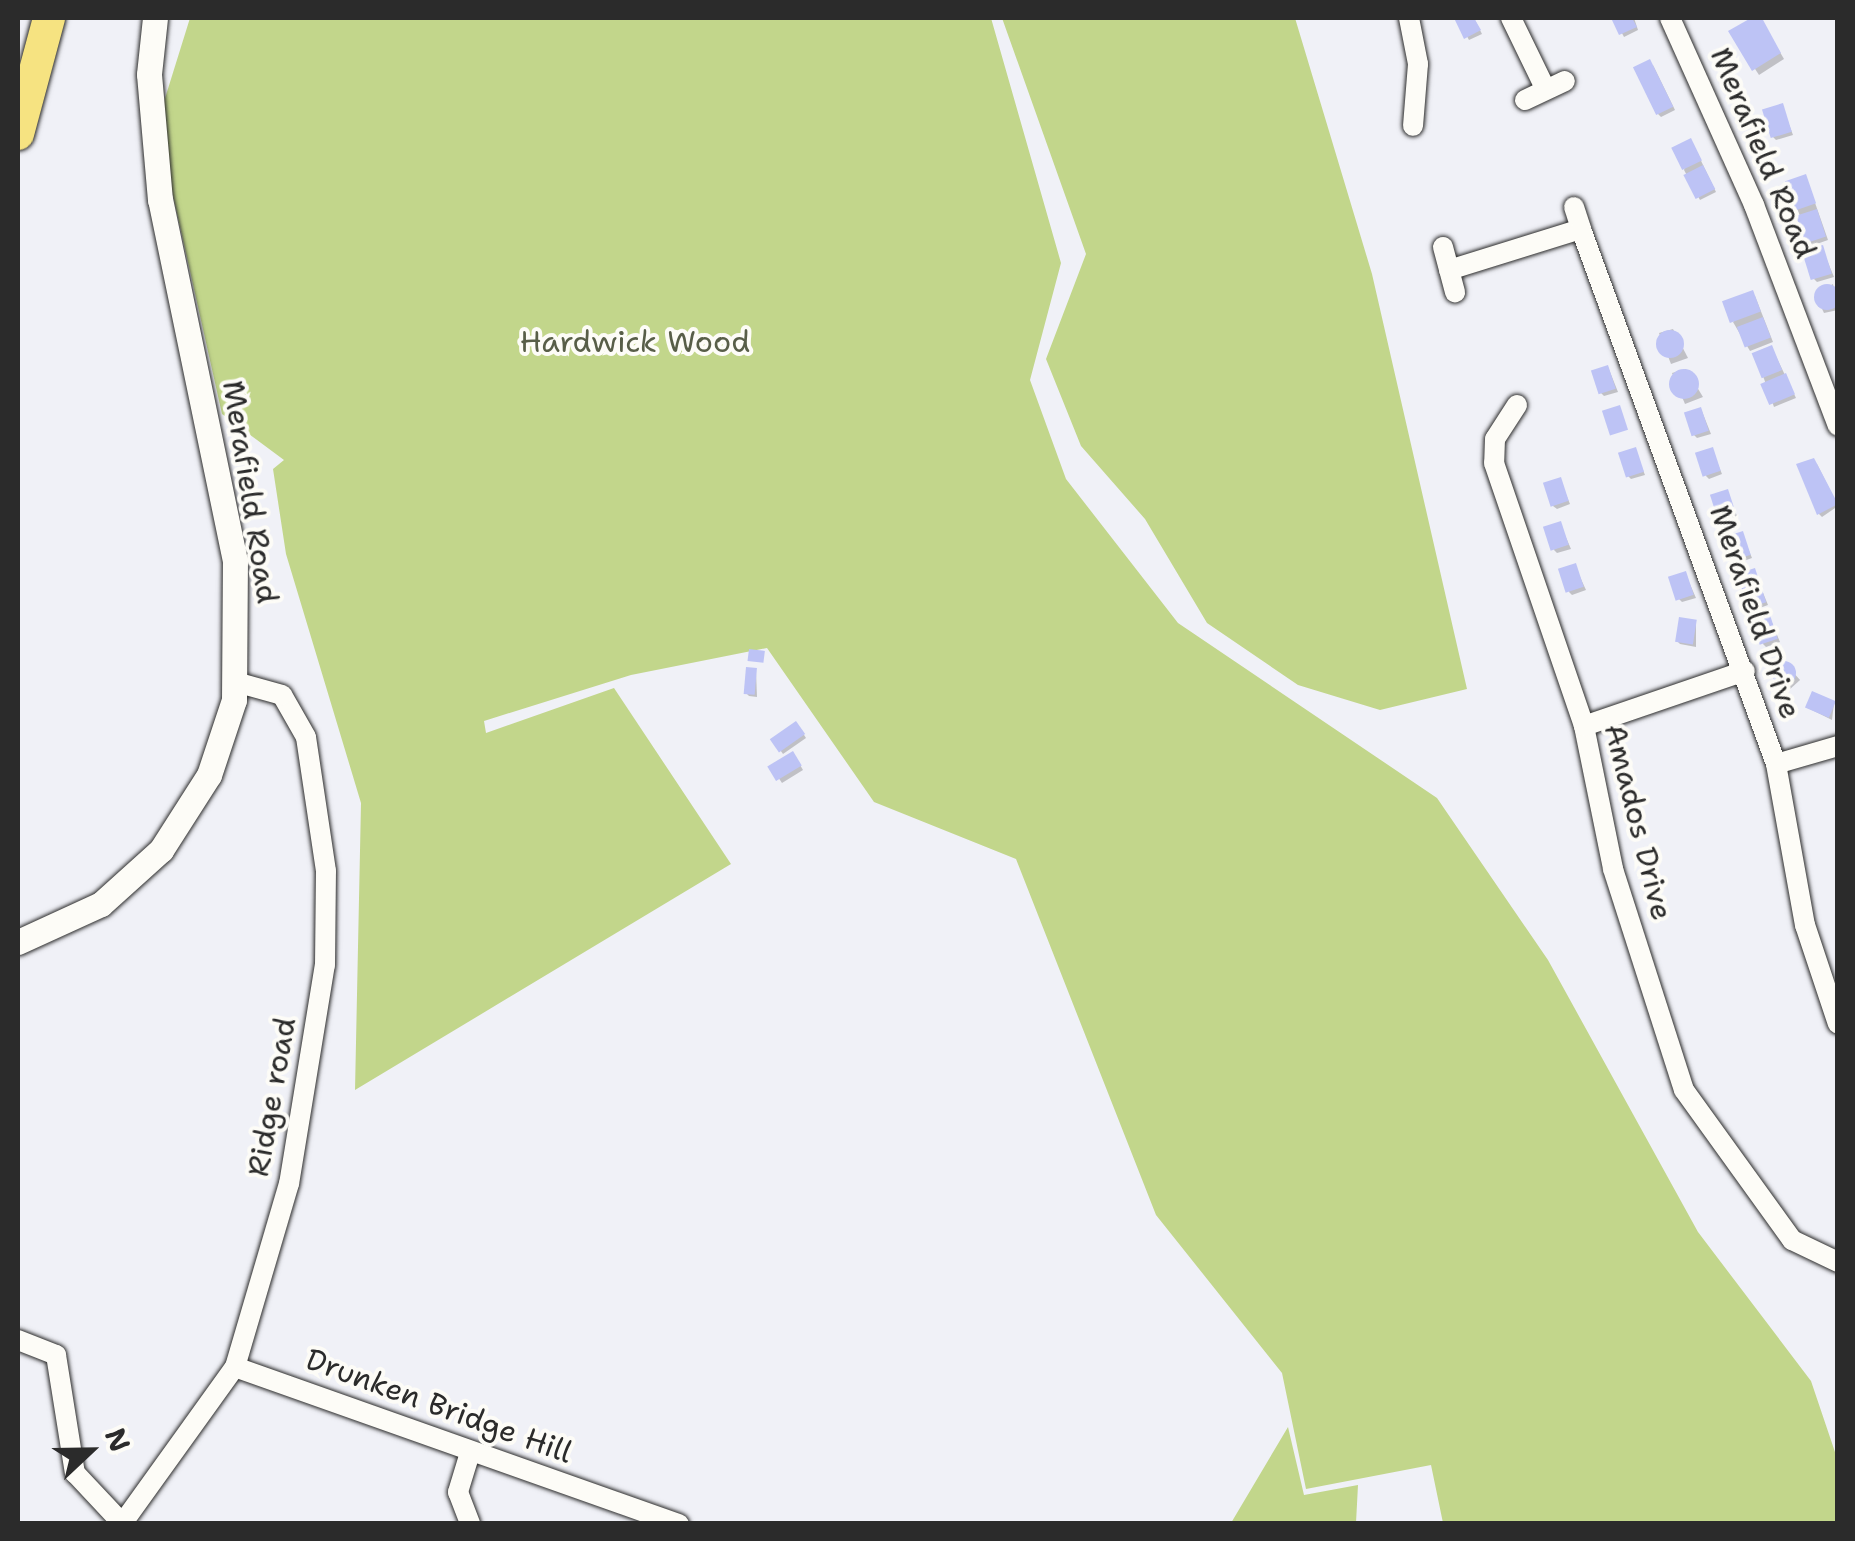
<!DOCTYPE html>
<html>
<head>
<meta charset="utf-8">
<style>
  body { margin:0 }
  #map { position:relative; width:1855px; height:1541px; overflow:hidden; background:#f0f1f7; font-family:"Shantell Sans",sans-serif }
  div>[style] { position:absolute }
  .green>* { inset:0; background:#c2d68b }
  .shadow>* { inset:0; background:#0003; transform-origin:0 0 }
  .building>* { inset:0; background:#bdc3f5; transform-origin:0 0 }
  .round { border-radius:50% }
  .roads { filter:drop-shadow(0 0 2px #2b2b2b) drop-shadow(0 0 2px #2b2b2b) }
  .minor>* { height:20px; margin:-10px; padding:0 10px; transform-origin:10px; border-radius:10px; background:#fdfcf7 }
  .tertiary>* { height:25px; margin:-12.5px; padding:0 12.5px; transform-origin:12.5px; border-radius:12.5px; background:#fdfcf7 }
  .trunk>* { height:32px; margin:-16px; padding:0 16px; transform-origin:16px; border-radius:16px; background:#f6e381 }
  span { translate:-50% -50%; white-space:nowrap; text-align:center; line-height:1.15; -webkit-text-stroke:8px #fdfcf7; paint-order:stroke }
  .street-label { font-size:30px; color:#2b2b2b }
  .park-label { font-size:30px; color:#585e48 }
  .frame { position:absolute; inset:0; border:20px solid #2b2b2b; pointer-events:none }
  .north { position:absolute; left:40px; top:1401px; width:100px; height:100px; -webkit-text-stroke:8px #fdfcf7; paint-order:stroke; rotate:68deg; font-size:28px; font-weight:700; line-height:40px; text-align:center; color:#2b2b2b }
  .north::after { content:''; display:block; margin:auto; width:35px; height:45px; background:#2b2b2b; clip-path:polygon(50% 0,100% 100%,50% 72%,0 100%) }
</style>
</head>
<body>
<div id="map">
  <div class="green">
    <i style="clip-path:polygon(190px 18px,991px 18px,1061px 263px,1030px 380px,1066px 479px,1178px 623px,1437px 798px,1548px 960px,1698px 1232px,1811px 1381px,1837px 1458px,1837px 1523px,1443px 1523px,1431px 1465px,1306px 1489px,1282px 1373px,1156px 1215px,1016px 859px,874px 802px,767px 648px,631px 675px,484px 721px,486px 733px,614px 688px,731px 864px,355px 1090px,361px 803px,286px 554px,273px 469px,284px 460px,222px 414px,157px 124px)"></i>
    <i style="clip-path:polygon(1002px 18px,1295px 18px,1372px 274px,1467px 689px,1380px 710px,1298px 685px,1207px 623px,1145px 519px,1081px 446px,1046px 359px,1086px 254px)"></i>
    <i style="clip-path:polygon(1288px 1427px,1304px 1495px,1358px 1485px,1356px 1523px,1231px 1523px)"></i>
  </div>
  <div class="shadow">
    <i style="clip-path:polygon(1457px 18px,1474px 18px,1482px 34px,1469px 40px)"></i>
    <i style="clip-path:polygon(1614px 18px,1634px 18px,1638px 30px,1624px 37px)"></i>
    <i style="clip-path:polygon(1760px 18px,1784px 59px,1759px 75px,1731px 32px)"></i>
    <i style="clip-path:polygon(1653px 65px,1675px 110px,1661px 117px,1658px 114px)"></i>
    <i style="clip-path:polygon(1782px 106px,1793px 135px,1776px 140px,1773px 137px)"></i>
    <i style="clip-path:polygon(1693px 144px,1716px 192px,1700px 200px,1684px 170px)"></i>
    <i style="clip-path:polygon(1806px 177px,1828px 240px,1811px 246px,1797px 208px)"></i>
    <i style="clip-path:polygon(1822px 248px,1834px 277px,1817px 282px,1814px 279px)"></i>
    <i style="clip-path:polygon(1833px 284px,1838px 310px,1824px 313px,1815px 294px)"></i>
    <i style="clip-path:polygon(1755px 296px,1773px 342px,1750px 351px,1733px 322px)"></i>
    <i style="clip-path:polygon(1673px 329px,1688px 358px,1671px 364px,1659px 333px)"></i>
    <i style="clip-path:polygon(1772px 348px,1796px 398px,1774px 407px,1763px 376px)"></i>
    <i style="clip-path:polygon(1608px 367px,1618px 392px,1604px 396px,1601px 393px)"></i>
    <i style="clip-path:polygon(1686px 369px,1703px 397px,1685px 404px,1672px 373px)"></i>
    <i style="clip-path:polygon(1701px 409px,1711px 434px,1697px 438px,1694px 435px)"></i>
    <i style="clip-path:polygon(1635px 450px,1645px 475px,1631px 479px,1628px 476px)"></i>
    <i style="clip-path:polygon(1712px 450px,1722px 474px,1709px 479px,1706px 476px)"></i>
    <i style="clip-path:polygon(1817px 464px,1838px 506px,1822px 517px,1819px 514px)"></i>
    <i style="clip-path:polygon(1560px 480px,1570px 504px,1557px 509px,1553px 506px)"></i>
    <i style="clip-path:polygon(1727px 492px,1737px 516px,1723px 521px,1720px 518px)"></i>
    <i style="clip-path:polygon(1560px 524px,1571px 549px,1557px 553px,1554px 550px)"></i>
    <i style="clip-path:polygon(1742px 534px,1752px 558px,1738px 563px,1735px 560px)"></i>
    <i style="clip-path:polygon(1575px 566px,1586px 590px,1572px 595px,1569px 592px)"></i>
    <i style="clip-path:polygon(1754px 571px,1768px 605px,1754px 610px,1751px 607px)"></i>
    <i style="clip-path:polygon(1685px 573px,1696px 598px,1682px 602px,1679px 599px)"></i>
    <i style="clip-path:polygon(1770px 618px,1780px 642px,1766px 647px,1763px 644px)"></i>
    <i style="clip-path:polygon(1696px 622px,1696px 647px,1680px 644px,1677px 641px)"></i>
    <i style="left:1782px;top:660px;width:27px;height:13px;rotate:48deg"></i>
    <i style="clip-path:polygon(756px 671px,757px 697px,749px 696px,746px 693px)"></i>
    <i style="clip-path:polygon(1834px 703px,1832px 720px,1808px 708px)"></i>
    <i style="clip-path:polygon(799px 727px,806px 738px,783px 754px,773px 740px)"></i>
    <i style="clip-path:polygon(796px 758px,803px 770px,782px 783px,772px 768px)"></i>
  </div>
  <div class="building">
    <i style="clip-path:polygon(1454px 18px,1474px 18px,1481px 30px,1464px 39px)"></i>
    <i style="clip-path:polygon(1611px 18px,1632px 18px,1637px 27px,1619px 35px)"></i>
    <i style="clip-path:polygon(1751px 18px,1762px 18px,1781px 53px,1752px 71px,1728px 31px)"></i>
    <i style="left:1650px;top:59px;width:53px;height:19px;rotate:64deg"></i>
    <i style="left:1783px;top:103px;width:30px;height:22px;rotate:73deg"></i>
    <i style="left:1691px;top:138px;width:25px;height:22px;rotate:64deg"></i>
    <i style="left:1703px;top:165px;width:27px;height:22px;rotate:63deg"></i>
    <i style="left:1806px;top:174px;width:31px;height:22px;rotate:71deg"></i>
    <i style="left:1817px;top:209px;width:29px;height:22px;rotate:72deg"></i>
    <i style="left:1823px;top:245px;width:30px;height:22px;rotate:73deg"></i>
    <i class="round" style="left:1814px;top:284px;width:26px;height:26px"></i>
    <i style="left:1753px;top:290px;width:23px;height:33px;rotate:70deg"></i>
    <i style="left:1763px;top:317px;width:22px;height:28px;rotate:69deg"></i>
    <i class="round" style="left:1656px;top:330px;width:28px;height:28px"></i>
    <i style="left:1772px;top:345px;width:27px;height:22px;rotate:68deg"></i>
    <i style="left:1608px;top:365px;width:25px;height:18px;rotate:72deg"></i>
    <i class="round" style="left:1669px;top:369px;width:30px;height:30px"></i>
    <i style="left:1786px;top:373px;width:23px;height:28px;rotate:67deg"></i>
    <i style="left:1620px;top:405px;width:26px;height:19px;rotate:72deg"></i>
    <i style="left:1701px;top:407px;width:25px;height:18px;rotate:72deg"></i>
    <i style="left:1636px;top:447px;width:26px;height:19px;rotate:72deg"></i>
    <i style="left:1713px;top:447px;width:25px;height:19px;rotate:72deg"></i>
    <i style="clip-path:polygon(1814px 458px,1838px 504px,1817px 515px,1796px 464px)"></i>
    <i style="left:1561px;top:477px;width:25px;height:19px;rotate:72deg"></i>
    <i style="left:1728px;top:489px;width:25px;height:19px;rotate:72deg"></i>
    <i style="left:1561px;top:521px;width:25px;height:19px;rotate:72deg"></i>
    <i style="left:1743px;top:531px;width:25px;height:19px;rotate:72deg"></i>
    <i style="left:1576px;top:563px;width:25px;height:19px;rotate:72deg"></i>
    <i style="left:1755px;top:568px;width:36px;height:19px;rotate:72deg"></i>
    <i style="left:1686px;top:571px;width:25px;height:19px;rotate:72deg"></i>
    <i style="left:1770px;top:615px;width:25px;height:19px;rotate:72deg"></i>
    <i style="left:1679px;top:617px;width:18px;height:25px;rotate:9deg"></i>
    <i style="left:749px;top:649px;width:16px;height:12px;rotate:7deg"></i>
    <i class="round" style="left:1772px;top:661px;width:24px;height:24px"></i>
    <i style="left:746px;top:667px;width:11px;height:27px;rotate:5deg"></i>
    <i style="left:1812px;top:691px;width:26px;height:18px;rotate:23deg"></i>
    <i style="left:796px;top:721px;width:16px;height:32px;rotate:55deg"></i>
    <i style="left:793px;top:751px;width:17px;height:30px;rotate:59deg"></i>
  </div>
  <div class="roads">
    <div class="minor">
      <i style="left:1409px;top:18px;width:47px;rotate:78.9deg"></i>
      <i style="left:1418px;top:64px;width:62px;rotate:94.6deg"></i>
      <i style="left:1511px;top:18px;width:78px;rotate:64.1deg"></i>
      <i style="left:1670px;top:18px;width:205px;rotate:65.8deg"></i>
      <i style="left:1754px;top:205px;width:236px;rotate:69.2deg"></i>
      <i style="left:1525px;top:100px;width:44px;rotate:-25.4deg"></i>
      <i style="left:1574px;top:207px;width:23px;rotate:72deg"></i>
      <i style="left:1443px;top:247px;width:47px;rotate:75.1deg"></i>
      <i style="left:1449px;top:270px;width:138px;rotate:-17.3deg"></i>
      <i style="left:1581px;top:229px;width:569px;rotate:69.97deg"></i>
      <i style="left:1776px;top:764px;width:164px;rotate:79.8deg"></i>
      <i style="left:1805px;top:925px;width:104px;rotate:71.6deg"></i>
      <i style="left:1517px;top:405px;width:40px;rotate:122.9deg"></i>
      <i style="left:1495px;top:439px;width:24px;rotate:92deg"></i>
      <i style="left:1494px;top:463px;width:278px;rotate:71.1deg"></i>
      <i style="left:1584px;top:726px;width:146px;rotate:78.5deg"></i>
      <i style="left:1613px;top:869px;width:232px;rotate:72.2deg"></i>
      <i style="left:1684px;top:1090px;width:185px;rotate:54.2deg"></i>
      <i style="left:1792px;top:1240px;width:51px;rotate:25.6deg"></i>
      <i style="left:1584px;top:726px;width:170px;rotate:-18.9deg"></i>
      <i style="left:1776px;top:764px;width:65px;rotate:-16.2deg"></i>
      <i style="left:18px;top:1340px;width:41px;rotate:21.5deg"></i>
      <i style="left:56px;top:1355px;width:120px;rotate:80.9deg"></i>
      <i style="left:75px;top:1473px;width:69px;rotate:46.8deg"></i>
      <i style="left:235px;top:1367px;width:471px;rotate:19.5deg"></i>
      <i style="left:469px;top:1456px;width:38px;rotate:107deg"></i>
      <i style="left:458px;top:1492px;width:34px;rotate:69deg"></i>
      <i style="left:122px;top:1524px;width:193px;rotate:-54.3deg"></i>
      <i style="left:235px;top:1367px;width:191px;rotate:-73.6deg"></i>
      <i style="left:289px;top:1184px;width:222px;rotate:-80.7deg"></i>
      <i style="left:325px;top:965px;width:94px;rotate:-89.4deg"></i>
      <i style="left:326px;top:871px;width:135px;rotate:-98.5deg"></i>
      <i style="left:306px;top:737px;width:48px;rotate:-119.7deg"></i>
      <i style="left:282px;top:695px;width:49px;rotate:-164.5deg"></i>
    </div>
    <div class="tertiary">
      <i style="left:18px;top:942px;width:91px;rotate:-24.6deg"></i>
      <i style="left:101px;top:904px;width:81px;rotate:-42deg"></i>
      <i style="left:161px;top:850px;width:89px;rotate:-57.4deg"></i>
      <i style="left:209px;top:775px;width:79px;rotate:-71.6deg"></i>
      <i style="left:234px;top:700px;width:139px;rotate:-89.6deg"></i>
      <i style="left:235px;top:561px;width:369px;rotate:-101.7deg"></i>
      <i style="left:160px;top:200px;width:126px;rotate:-95deg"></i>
      <i style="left:149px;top:74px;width:56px;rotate:-83.9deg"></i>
    </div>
    <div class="trunk">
      <i style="left:18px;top:134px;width:120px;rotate:-75deg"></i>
    </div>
  </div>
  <div class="street-label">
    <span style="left:1763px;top:153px;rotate:67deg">Merafield Road</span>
    <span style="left:250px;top:492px;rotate:81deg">Merafield Road</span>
    <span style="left:1755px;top:612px;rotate:71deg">Merafield Drive</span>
    <span style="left:1638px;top:822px;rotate:76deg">Amados Drive</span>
    <span style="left:272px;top:1097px;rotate:-80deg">Ridge road</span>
    <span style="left:439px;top:1406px;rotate:20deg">Drunken Bridge Hill</span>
  </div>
  <div class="park-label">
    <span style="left:635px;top:342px">Hardwick Wood</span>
  </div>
  <div class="frame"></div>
  <div class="north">N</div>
</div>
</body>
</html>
